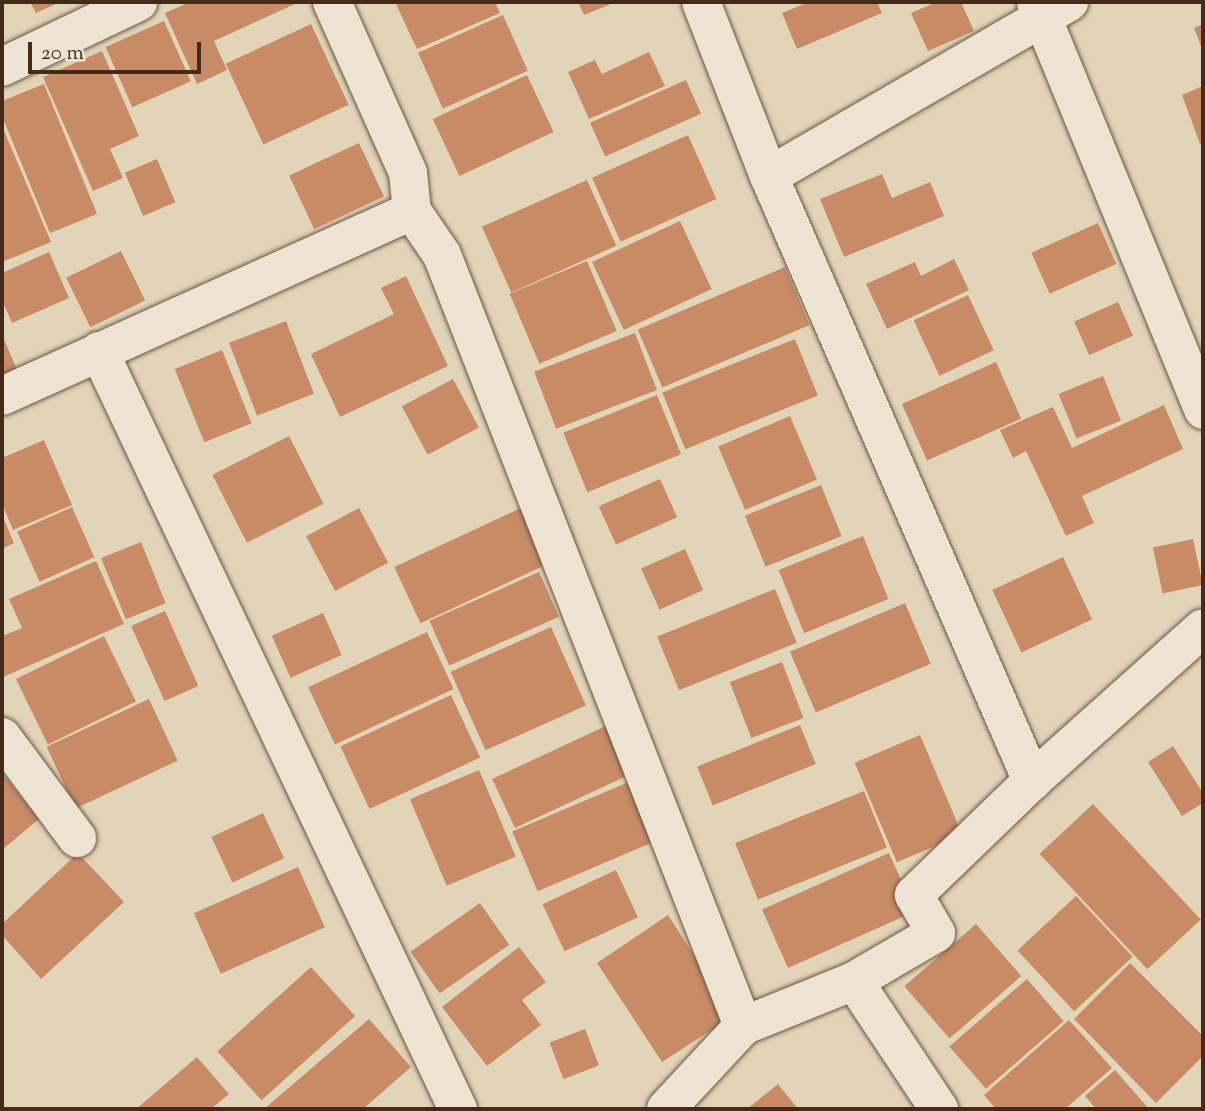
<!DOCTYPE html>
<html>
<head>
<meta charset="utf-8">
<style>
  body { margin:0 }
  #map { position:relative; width:1205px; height:1111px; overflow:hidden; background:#e2d4b9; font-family:"Sorts Mill Goudy",serif }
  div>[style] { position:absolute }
  .building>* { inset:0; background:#c88b66; transform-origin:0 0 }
  .roads { filter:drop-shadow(0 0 2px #6c5441) drop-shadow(0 0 2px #6c5441) }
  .minor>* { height:38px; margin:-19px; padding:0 19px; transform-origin:19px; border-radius:19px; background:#ece3d2 }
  span { translate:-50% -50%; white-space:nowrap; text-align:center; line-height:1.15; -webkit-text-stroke:5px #ece3d2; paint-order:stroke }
  .frame { position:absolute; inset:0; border:4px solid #452a19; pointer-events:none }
  .scale { position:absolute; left:28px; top:42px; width:173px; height:32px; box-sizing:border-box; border:4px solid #452a19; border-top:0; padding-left:9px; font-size:21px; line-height:24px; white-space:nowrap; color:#452a19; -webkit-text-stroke:5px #ece3d2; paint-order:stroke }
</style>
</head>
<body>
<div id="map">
  <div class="building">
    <i style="clip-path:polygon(30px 2px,60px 2px,36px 13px)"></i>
    <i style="clip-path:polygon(190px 2px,299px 2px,214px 41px,227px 70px,197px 84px,165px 13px)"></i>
    <i style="clip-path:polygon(395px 2px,495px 2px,500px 13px,417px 49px)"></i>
    <i style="clip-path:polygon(578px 2px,616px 2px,584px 15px)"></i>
    <i style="clip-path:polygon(809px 2px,877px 2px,882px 13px,797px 49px,782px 13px)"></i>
    <i style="clip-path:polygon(937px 2px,961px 2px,974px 31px,928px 51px,911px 13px)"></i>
    <i style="left:503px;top:15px;width:61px;height:93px;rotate:66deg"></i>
    <i style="left:164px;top:21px;width:66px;height:64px;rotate:66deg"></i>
    <i style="left:311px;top:24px;width:89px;height:94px;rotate:65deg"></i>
    <i style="clip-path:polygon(1203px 24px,1203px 51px,1194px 28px)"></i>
    <i style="clip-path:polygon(102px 51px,139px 136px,110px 149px,123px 178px,93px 191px,43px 77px)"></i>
    <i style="clip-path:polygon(649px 52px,665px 86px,589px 119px,568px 72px,595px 60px,602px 74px)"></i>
    <i style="left:527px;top:75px;width:63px;height:104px;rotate:65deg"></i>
    <i style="left:686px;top:80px;width:37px;height:105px;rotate:66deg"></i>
    <i style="clip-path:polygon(44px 84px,97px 214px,50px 233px,2px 116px,2px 101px)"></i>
    <i style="clip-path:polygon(1203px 86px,1203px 143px,1200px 144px,1182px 95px)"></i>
    <i style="clip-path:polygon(2px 126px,51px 242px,2px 262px)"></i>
    <i style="left:688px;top:135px;width:70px;height:105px;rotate:66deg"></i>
    <i style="left:359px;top:143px;width:59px;height:77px;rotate:65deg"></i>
    <i style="left:157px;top:159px;width:47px;height:35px;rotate:67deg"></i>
    <i style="clip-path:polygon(882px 174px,892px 198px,930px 182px,944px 216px,844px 257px,820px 199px)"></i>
    <i style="left:587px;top:180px;width:72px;height:115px;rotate:66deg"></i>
    <i style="left:680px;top:221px;width:75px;height:97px;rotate:65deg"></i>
    <i style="left:1098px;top:223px;width:45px;height:73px;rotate:66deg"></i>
    <i style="left:121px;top:251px;width:55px;height:61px;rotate:64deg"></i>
    <i style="clip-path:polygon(49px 252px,69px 298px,12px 323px,2px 300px,2px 273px)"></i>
    <i style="clip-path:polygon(954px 259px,969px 290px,887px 329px,866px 284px,915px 262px,921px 276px)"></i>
    <i style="left:587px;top:261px;width:76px;height:84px;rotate:67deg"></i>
    <i style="left:785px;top:267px;width:63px;height:160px;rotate:67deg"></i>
    <i style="clip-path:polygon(406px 276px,448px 366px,340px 417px,311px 354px,394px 314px,381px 288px)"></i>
    <i style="left:968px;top:295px;width:61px;height:60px;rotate:65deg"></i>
    <i style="left:1118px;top:302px;width:37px;height:48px;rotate:66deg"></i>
    <i style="left:286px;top:321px;width:78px;height:61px;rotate:69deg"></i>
    <i style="left:635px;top:333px;width:61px;height:108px;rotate:69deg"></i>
    <i style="clip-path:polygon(2px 335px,18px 372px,2px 379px)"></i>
    <i style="left:795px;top:339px;width:61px;height:143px;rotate:68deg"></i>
    <i style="left:222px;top:350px;width:79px;height:51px;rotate:68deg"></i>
    <i style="left:996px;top:362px;width:62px;height:103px;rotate:66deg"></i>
    <i style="left:1103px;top:376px;width:48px;height:48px;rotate:68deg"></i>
    <i style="left:453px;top:379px;width:55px;height:58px;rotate:62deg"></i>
    <i style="left:657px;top:395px;width:64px;height:101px;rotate:68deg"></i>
    <i style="clip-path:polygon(1164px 405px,1183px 449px,1082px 496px,1094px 523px,1066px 536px,1026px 451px,1013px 458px,1000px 430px,1053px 407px,1072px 448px)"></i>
    <i style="left:790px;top:416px;width:69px;height:78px;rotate:67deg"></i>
    <i style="left:289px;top:436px;width:76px;height:86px;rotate:63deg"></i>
    <i style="clip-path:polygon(44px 440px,72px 505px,13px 530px,2px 503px,2px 458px)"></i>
    <i style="left:660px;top:479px;width:42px;height:67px;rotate:66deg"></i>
    <i style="left:821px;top:485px;width:55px;height:82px;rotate:68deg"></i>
    <i style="left:72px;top:507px;width:55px;height:60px;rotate:66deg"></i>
    <i style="left:523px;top:507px;width:62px;height:142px;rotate:65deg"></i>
    <i style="left:359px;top:508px;width:62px;height:60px;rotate:62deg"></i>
    <i style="clip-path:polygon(2px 515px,14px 543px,2px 549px)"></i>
    <i style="left:863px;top:536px;width:68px;height:91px;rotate:68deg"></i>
    <i style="left:1193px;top:539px;width:47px;height:41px;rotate:78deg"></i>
    <i style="left:141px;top:542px;width:66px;height:43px;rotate:68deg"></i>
    <i style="left:685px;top:549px;width:45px;height:48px;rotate:66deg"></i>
    <i style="left:1063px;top:557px;width:69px;height:78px;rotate:65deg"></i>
    <i style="clip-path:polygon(96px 561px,124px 624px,3px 677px,2px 636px,22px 628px,9px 599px)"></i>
    <i style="left:539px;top:572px;width:49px;height:120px;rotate:66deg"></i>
    <i style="left:775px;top:589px;width:58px;height:127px;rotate:68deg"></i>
    <i style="left:905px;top:603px;width:66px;height:125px;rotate:67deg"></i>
    <i style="left:165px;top:611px;width:82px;height:37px;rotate:66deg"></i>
    <i style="left:323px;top:613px;width:46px;height:56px;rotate:66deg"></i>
    <i style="left:551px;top:627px;width:86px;height:110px;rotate:66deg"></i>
    <i style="left:427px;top:632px;width:63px;height:131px;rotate:65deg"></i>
    <i style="left:104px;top:636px;width:73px;height:98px;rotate:64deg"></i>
    <i style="left:782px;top:662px;width:60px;height:56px;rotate:69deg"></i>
    <i style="left:451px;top:695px;width:69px;height:122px;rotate:65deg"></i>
    <i style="left:149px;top:699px;width:68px;height:113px;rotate:65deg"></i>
    <i style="left:610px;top:724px;width:54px;height:130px;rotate:65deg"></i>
    <i style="left:800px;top:725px;width:42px;height:111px;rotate:68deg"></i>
    <i style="left:920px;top:735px;width:108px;height:71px;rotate:67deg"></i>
    <i style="clip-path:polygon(1173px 746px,1203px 793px,1203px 803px,1182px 816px,1148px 762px)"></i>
    <i style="left:479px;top:770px;width:94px;height:75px;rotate:67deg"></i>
    <i style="clip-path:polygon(2px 773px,39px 819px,2px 850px)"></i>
    <i style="left:631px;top:781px;width:65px;height:129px;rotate:67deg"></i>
    <i style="left:864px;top:791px;width:61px;height:139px;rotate:68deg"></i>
    <i style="left:1093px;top:804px;width:158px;height:73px;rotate:47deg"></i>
    <i style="left:263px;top:813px;width:50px;height:57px;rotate:65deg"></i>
    <i style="clip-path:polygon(78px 853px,124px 902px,41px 979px,2px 935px,2px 924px)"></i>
    <i style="left:889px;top:853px;width:64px;height:139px;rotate:66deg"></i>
    <i style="left:298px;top:867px;width:66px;height:114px;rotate:66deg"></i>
    <i style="left:616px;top:870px;width:52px;height:81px;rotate:65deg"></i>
    <i style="left:1076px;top:896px;width:83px;height:80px;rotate:47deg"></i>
    <i style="left:480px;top:903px;width:51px;height:85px;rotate:55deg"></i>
    <i style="clip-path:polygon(668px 915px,738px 1023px,717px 1037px,713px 1029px,662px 1062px,597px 963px)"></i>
    <i style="left:976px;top:924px;width:69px;height:95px;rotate:49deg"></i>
    <i style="clip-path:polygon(519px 947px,546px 982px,522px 1000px,541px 1025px,487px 1066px,442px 1007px)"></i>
    <i style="clip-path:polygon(1130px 963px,1203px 1036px,1203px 1056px,1156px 1103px,1074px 1019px)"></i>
    <i style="left:311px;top:967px;width:66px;height:126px;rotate:48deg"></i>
    <i style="left:1027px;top:979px;width:56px;height:103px;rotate:49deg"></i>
    <i style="clip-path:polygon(369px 1019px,411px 1067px,363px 1109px,264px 1109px)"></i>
    <i style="clip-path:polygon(1069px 1020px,1112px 1068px,1065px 1109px,996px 1109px,984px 1095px)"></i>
    <i style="left:585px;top:1029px;width:39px;height:38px;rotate:69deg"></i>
    <i style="clip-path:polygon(197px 1057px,229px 1094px,211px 1109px,136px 1109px)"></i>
    <i style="clip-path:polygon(1115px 1070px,1149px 1109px,1096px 1109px,1085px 1096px)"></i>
    <i style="clip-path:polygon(778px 1084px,798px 1109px,747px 1109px)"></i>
  </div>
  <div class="roads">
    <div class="minor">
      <i style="left:332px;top:2px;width:187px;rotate:66deg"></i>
      <i style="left:408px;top:173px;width:38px;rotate:84deg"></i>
      <i style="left:412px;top:211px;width:53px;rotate:55.7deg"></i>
      <i style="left:442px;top:255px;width:828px;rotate:68.67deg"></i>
      <i style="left:701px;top:2px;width:187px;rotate:68.7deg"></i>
      <i style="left:769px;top:176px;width:660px;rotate:66.5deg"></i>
      <i style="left:1036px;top:2px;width:441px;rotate:67.7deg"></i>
      <i style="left:2px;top:67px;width:151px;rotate:-25.5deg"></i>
      <i style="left:769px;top:176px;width:347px;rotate:-30.1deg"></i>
      <i style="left:99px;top:351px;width:839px;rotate:64.66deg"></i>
      <i style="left:2px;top:396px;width:450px;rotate:-24.3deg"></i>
      <i style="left:2px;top:737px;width:126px;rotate:53.4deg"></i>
      <i style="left:854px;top:981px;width:154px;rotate:56.4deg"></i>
      <i style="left:666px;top:1109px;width:113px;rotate:-47.1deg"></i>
      <i style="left:743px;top:1026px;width:120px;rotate:-22.1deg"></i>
      <i style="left:854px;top:981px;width:95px;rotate:-30.3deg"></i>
      <i style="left:936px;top:933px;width:44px;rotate:-120.1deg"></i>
      <i style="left:914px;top:895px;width:164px;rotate:-44deg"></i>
      <i style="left:1032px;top:781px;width:229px;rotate:-41.8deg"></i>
    </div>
  </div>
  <div class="frame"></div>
  <div class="scale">20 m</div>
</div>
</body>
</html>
